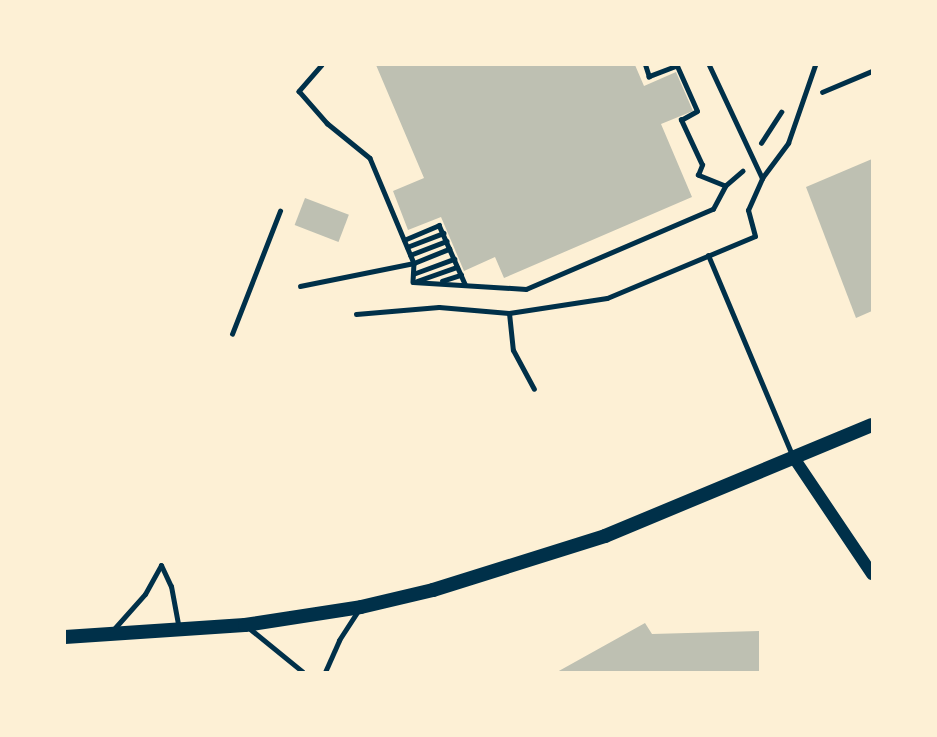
<!DOCTYPE html>
<html>
<head>
<meta charset="utf-8">
<style>
  body { margin:0 }
  #map { position:relative; width:937px; height:737px; overflow:hidden; background:#fdf0d5; font-family:"Nunito Sans",sans-serif }
  div>[style] { position:absolute }
  .building>* { inset:0; background:#bec0b2; transform-origin:0 0 }
  .path>* { height:4.5px; margin:-2.25px; padding:0 2.25px; transform-origin:2.25px; border-radius:2.25px; background:#003049 }
  .service>* { height:5px; margin:-2.5px; padding:0 2.5px; transform-origin:2.5px; border-radius:2.5px; background:#003049 }
  .tertiary>* { height:12px; margin:-6px; padding:0 6px; transform-origin:6px; border-radius:6px; background:#003049 }
  .secondary>* { height:14px; margin:-7px; padding:0 7px; transform-origin:7px; border-radius:7px; background:#003049 }
  span { translate:-50% -50%; white-space:nowrap; text-align:center; line-height:1.15; -webkit-text-stroke:6px #fdf0d5; paint-order:stroke }
  .frame { position:absolute; inset:0; border:66px solid #fdf0d5; pointer-events:none }
</style>
</head>
<body>
<div id="map">
  <div class="building">
    <i style="clip-path:polygon(376px 65px,635px 65px,644px 86px,676px 72px,693px 111px,661px 124px,692px 197px,504px 278px,495px 257px,464px 271px,441px 217px,408px 230px,393px 191px,424px 178px)"></i>
    <i style="clip-path:polygon(872px 159px,872px 311px,856px 318px,806px 187px)"></i>
    <i style="left:305px;top:198px;width:47px;height:29px;rotate:21deg"></i>
    <i style="clip-path:polygon(645px 623px,652px 634px,759px 631px,759px 672px,557px 672px)"></i>
  </div>
  <div class="path">
    <i style="left:322px;top:65px;width:35px;rotate:131deg"></i>
    <i style="left:299px;top:91px;width:43px;rotate:48.8deg"></i>
    <i style="left:327px;top:123px;width:55px;rotate:39.1deg"></i>
    <i style="left:370px;top:158px;width:114px;rotate:67.3deg"></i>
    <i style="left:414px;top:263px;width:19px;rotate:93deg"></i>
    <i style="left:413px;top:282px;width:113px;rotate:3.5deg"></i>
    <i style="left:526px;top:289px;width:203px;rotate:-23.2deg"></i>
    <i style="left:713px;top:209px;width:26px;rotate:-62deg"></i>
    <i style="left:725px;top:186px;width:29px;rotate:-158deg"></i>
    <i style="left:698px;top:175px;width:11px;rotate:-68deg"></i>
    <i style="left:702px;top:165px;width:50px;rotate:-115deg"></i>
    <i style="left:681px;top:120px;width:18px;rotate:-29deg"></i>
    <i style="left:697px;top:111px;width:49px;rotate:-114deg"></i>
    <i style="left:677px;top:66px;width:30px;rotate:159deg"></i>
    <i style="left:649px;top:77px;width:13px;rotate:-108deg"></i>
    <i style="left:822px;top:92px;width:54px;rotate:-22.8deg"></i>
    <i style="left:761px;top:143px;width:37px;rotate:-57deg"></i>
    <i style="left:725px;top:186px;width:23px;rotate:-41deg"></i>
    <i style="left:404px;top:240px;width:38px;rotate:-23deg"></i>
    <i style="left:439px;top:225px;width:64px;rotate:66.2deg"></i>
    <i style="left:407px;top:247px;width:39px;rotate:-21deg"></i>
    <i style="left:410px;top:255px;width:39px;rotate:-21deg"></i>
    <i style="left:413px;top:274px;width:44px;rotate:-20.1deg"></i>
    <i style="left:417px;top:281px;width:42px;rotate:-19.3deg"></i>
    <i style="left:442px;top:281px;width:20px;rotate:-18deg"></i>
    <i style="left:300px;top:286px;width:116px;rotate:-11.4deg"></i>
    <i style="left:414px;top:263px;width:38px;rotate:-22deg"></i>
    <i style="left:232px;top:334px;width:132px;rotate:-68.7deg"></i>
  </div>
  <div class="service">
    <i style="left:709px;top:65px;width:125px;rotate:64.9deg"></i>
    <i style="left:708px;top:255px;width:217px;rotate:67.2deg"></i>
    <i style="left:509px;top:313px;width:37px;rotate:84deg"></i>
    <i style="left:513px;top:350px;width:44px;rotate:61.7deg"></i>
    <i style="left:356px;top:314px;width:83px;rotate:-4.8deg"></i>
    <i style="left:439px;top:307px;width:70px;rotate:4.9deg"></i>
    <i style="left:509px;top:313px;width:99px;rotate:-8.7deg"></i>
    <i style="left:607px;top:298px;width:160px;rotate:-22.7deg"></i>
    <i style="left:755px;top:236px;width:27px;rotate:-105deg"></i>
    <i style="left:748px;top:210px;width:35px;rotate:-66deg"></i>
    <i style="left:762px;top:178px;width:44px;rotate:-53.4deg"></i>
    <i style="left:788px;top:143px;width:83px;rotate:-70.9deg"></i>
    <i style="left:161px;top:565px;width:23px;rotate:65deg"></i>
    <i style="left:171px;top:586px;width:44px;rotate:79.5deg"></i>
    <i style="left:250px;top:629px;width:68px;rotate:39.1deg"></i>
    <i style="left:113px;top:630px;width:48px;rotate:-48.4deg"></i>
    <i style="left:145px;top:594px;width:33px;rotate:-61deg"></i>
    <i style="left:325px;top:672px;width:35px;rotate:-66deg"></i>
    <i style="left:339px;top:640px;width:35px;rotate:-57deg"></i>
  </div>
  <div class="tertiary">
    <i style="left:794px;top:458px;width:140px;rotate:56.1deg"></i>
  </div>
  <div class="secondary">
    <i style="left:65px;top:637px;width:180px;rotate:-3.8deg"></i>
    <i style="left:245px;top:625px;width:117px;rotate:-8.8deg"></i>
    <i style="left:361px;top:607px;width:74px;rotate:-13.3deg"></i>
    <i style="left:433px;top:590px;width:180px;rotate:-17.4deg"></i>
    <i style="left:605px;top:536px;width:289px;rotate:-22.6deg"></i>
  </div>
  <div class="frame"></div>
</div>
</body>
</html>
